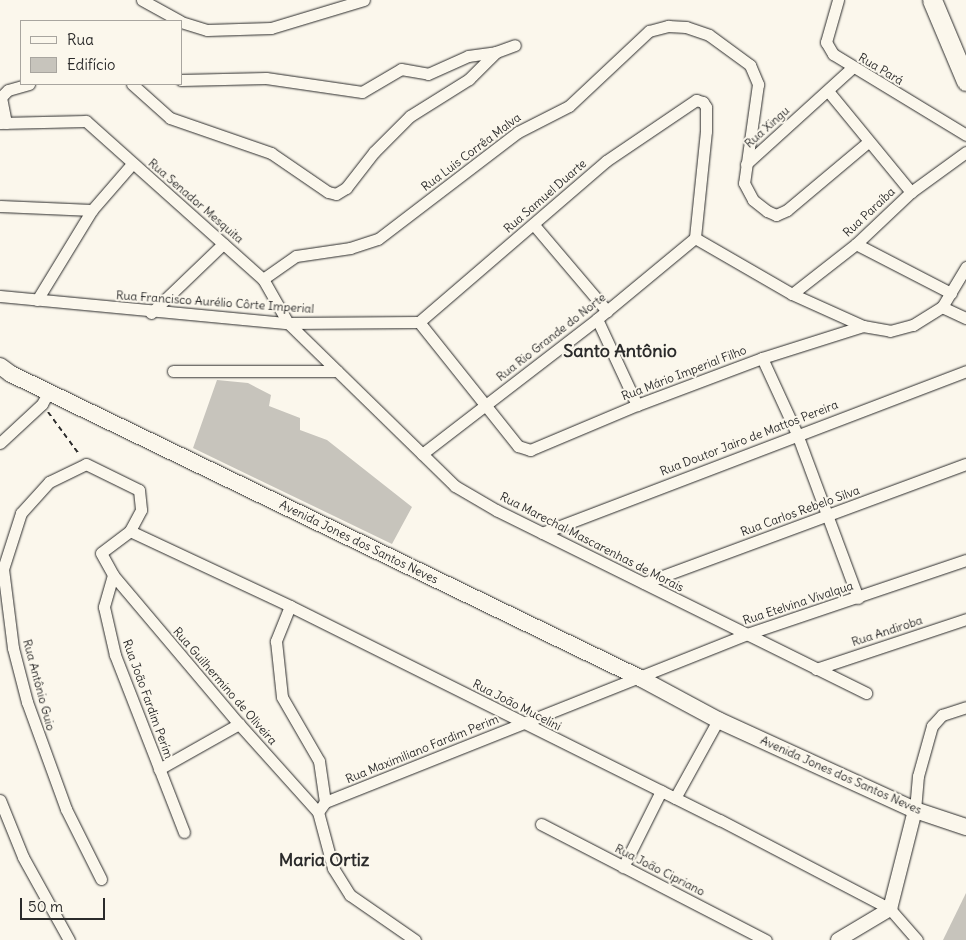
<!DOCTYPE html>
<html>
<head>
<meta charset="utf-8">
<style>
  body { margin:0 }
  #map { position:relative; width:966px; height:940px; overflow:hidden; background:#fbf7ec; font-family:Delius,sans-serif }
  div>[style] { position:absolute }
  .building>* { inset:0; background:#c7c4bc }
  .path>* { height:2px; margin-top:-1px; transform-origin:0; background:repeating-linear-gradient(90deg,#2b2b2b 0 5px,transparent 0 9px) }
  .roads { filter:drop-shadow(0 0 1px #2b2b2b) drop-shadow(0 0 1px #2b2b2b) }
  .minor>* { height:11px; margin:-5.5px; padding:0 5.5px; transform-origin:5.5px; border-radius:5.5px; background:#fbf7ec }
  .tertiary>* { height:14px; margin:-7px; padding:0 7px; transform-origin:7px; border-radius:7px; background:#fbf7ec }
  .secondary>* { height:16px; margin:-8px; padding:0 8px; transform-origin:8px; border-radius:8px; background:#fbf7ec }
  .trunk>* { height:19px; margin:-9.5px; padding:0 9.5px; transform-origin:9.5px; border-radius:9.5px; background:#fbf7ec }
  span { translate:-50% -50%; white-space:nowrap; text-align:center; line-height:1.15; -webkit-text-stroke:4px #fbf7ec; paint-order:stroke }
  .street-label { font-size:12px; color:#2b2b2b }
  .district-label { font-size:18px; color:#2b2b2b; font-weight:700 }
  .legend { position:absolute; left:20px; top:20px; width:162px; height:65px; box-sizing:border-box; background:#fbf7ec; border:1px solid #a8a59f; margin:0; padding:6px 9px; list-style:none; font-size:15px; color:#2b2b2b }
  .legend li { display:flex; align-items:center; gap:10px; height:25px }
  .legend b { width:25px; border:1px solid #a8a59f }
  .scale { position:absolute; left:20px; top:898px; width:85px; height:22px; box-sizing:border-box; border:2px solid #2b2b2b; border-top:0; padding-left:6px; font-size:15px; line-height:18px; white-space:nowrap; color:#2b2b2b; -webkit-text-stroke:4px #fbf7ec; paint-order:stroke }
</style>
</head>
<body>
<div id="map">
  <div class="building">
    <i style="clip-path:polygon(217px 380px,248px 383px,271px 395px,269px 406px,300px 418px,300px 430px,327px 440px,412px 507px,392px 544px,193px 448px)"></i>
    <i style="clip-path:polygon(966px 893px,966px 940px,943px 940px)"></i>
  </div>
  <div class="path">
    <i style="left:48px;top:412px;width:52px;rotate:53.6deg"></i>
  </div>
  <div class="roads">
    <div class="minor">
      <i style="left:142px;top:0;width:43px;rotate:28.9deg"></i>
      <i style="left:838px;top:0;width:44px;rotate:105.9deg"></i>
      <i style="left:826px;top:42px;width:14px;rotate:60deg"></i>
      <i style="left:833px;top:54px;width:156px;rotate:31.3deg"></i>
      <i style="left:181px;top:22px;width:27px;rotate:17deg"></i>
      <i style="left:207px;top:30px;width:64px;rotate:-1.8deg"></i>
      <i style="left:271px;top:28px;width:97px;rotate:-16.8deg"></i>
      <i style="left:181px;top:80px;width:85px;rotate:-1.3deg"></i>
      <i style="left:266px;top:78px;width:97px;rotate:8.3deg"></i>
      <i style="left:362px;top:92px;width:45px;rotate:-30.5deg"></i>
      <i style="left:401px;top:69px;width:27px;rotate:10deg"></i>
      <i style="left:428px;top:74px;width:44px;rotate:-24.2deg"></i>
      <i style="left:468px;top:56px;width:28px;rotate:-8deg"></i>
      <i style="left:496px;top:52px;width:20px;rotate:-20deg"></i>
      <i style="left:132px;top:84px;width:51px;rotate:41.8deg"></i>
      <i style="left:170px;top:118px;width:107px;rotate:19.1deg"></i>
      <i style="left:271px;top:153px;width:69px;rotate:34.4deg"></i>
      <i style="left:328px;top:192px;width:8px;rotate:14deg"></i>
      <i style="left:336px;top:194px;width:12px;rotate:-31deg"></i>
      <i style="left:346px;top:188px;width:46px;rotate:-52.1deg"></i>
      <i style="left:374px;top:152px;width:51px;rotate:-45deg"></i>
      <i style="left:410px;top:116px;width:70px;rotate:-32.1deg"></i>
      <i style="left:469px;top:79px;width:38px;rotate:-45deg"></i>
      <i style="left:828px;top:91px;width:131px;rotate:50.6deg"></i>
      <i style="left:0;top:123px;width:86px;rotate:-1.3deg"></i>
      <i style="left:86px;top:121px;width:237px;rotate:41.8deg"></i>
      <i style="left:263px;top:279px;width:51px;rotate:60.4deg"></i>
      <i style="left:288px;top:323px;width:233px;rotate:44.3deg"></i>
      <i style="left:455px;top:486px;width:48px;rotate:30.3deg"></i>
      <i style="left:496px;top:510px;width:413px;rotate:26.3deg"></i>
      <i style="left:6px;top:123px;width:26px;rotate:-101deg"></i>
      <i style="left:1px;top:97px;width:10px;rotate:-45deg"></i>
      <i style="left:8px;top:90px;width:22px;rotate:-16deg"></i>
      <i style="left:746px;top:164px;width:143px;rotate:-42.2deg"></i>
      <i style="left:0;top:206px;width:92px;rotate:2.5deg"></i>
      <i style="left:534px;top:225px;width:113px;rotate:49.7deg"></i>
      <i style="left:695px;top:238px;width:112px;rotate:30deg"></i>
      <i style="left:792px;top:294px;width:78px;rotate:24.3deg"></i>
      <i style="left:863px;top:326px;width:27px;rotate:10deg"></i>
      <i style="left:890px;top:331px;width:24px;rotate:-15deg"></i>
      <i style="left:913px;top:325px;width:34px;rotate:-32deg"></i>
      <i style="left:942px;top:307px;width:47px;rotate:-59deg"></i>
      <i style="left:856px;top:244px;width:107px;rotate:27.3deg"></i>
      <i style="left:263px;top:279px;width:40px;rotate:-34.9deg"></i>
      <i style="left:296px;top:256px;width:55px;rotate:-8.4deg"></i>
      <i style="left:350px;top:248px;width:29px;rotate:-18deg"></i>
      <i style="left:378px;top:239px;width:176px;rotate:-37.4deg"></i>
      <i style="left:518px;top:132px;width:57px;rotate:-27deg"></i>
      <i style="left:569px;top:106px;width:110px;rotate:-43.2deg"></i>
      <i style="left:649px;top:31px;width:20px;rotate:-15deg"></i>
      <i style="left:668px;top:26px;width:18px;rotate:3deg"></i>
      <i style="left:686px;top:27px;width:24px;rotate:19deg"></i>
      <i style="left:709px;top:35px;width:51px;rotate:36.2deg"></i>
      <i style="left:750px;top:65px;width:21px;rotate:67deg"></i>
      <i style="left:758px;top:84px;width:100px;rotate:98deg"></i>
      <i style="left:744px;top:183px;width:19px;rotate:62deg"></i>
      <i style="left:753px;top:200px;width:18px;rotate:38deg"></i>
      <i style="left:767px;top:211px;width:10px;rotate:24deg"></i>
      <i style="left:776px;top:215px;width:12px;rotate:-24deg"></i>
      <i style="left:787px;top:210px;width:106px;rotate:-40deg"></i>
      <i style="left:792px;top:294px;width:81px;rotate:-38deg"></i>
      <i style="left:856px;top:244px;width:76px;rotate:-43.4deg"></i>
      <i style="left:911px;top:192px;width:68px;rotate:-36deg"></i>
      <i style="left:0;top:296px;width:289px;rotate:5.4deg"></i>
      <i style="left:288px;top:323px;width:131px;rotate:-0.4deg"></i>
      <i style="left:37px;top:300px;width:105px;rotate:-58.6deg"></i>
      <i style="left:92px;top:210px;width:61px;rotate:-49deg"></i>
      <i style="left:942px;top:307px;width:26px;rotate:25deg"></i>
      <i style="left:151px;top:313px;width:100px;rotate:-43.8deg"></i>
      <i style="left:597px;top:319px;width:95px;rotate:65.1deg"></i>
      <i style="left:419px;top:322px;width:159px;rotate:51.4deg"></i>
      <i style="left:518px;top:446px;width:13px;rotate:18deg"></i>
      <i style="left:530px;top:450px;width:116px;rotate:-22.8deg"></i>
      <i style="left:637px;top:405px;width:134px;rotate:-20.6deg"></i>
      <i style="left:762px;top:358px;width:106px;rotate:-17.6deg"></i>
      <i style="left:419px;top:322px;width:247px;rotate:-40.7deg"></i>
      <i style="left:606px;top:161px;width:109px;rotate:-34.1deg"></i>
      <i style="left:696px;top:100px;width:7px;rotate:16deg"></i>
      <i style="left:703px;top:102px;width:6px;rotate:59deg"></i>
      <i style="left:706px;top:107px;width:24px;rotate:90deg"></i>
      <i style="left:706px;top:131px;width:108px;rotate:95.9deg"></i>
      <i style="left:762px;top:358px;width:84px;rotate:65.3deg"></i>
      <i style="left:797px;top:434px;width:175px;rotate:69.6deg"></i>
      <i style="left:173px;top:371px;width:164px"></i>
      <i style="left:0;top:443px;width:57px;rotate:-42.9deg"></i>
      <i style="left:42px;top:404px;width:15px;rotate:-62deg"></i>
      <i style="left:422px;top:454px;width:221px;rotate:-37.6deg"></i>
      <i style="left:597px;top:319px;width:127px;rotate:-39.6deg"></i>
      <i style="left:130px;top:531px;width:177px;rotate:25.1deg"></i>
      <i style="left:290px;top:606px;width:480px;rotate:26.5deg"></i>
      <i style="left:720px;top:820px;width:192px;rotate:27.6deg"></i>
      <i style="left:890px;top:909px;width:41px;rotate:48.9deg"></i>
      <i style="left:542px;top:533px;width:454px;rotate:-20.9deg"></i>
      <i style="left:113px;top:575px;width:195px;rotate:49.8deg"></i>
      <i style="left:239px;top:724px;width:118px;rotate:48.1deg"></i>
      <i style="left:644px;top:583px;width:343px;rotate:-20.3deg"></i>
      <i style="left:290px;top:606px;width:38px;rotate:112deg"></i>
      <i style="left:276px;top:641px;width:56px;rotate:83.9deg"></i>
      <i style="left:282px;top:697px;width:74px;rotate:60deg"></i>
      <i style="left:319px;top:761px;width:41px;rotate:81.7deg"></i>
      <i style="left:325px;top:802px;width:12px;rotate:125deg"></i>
      <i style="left:318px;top:812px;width:58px;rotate:75deg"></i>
      <i style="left:333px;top:868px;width:32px;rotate:58deg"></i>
      <i style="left:350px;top:895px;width:79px;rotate:34.7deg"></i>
      <i style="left:816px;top:669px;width:158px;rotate:-18.4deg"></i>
      <i style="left:159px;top:769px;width:92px;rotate:-29.4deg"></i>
      <i style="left:675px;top:798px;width:89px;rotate:-61.1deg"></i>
      <i style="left:0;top:800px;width:61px;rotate:68deg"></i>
      <i style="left:23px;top:857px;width:95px;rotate:61deg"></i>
      <i style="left:325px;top:802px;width:454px;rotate:-21.7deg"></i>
      <i style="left:747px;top:634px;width:231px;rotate:-18.7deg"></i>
      <i style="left:915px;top:810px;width:34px;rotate:-85deg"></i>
      <i style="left:918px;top:776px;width:52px;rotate:-74.4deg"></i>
      <i style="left:932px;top:726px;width:15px;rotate:-48deg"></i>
      <i style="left:942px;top:715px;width:25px;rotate:-18deg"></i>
      <i style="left:541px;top:824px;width:253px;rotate:27.3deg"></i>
      <i style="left:623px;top:867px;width:85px;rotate:-63.4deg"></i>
      <i style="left:101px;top:879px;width:78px;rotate:-116.6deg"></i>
      <i style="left:66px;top:809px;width:114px;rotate:-110deg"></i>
      <i style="left:27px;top:702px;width:56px;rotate:-104.5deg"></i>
      <i style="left:13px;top:648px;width:80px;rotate:-97.2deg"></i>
      <i style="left:3px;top:569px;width:59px;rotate:-72.2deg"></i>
      <i style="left:21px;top:513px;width:42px;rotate:-47.9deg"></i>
      <i style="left:49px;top:482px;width:41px;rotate:-25.9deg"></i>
      <i style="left:86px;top:464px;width:59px;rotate:26.1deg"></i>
      <i style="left:139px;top:490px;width:20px;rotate:84deg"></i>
      <i style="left:141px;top:510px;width:24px;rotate:118deg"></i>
      <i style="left:130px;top:531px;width:36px;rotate:143deg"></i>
      <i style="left:101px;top:553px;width:25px;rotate:61deg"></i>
      <i style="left:113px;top:575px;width:33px;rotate:106deg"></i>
      <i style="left:104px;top:607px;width:49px;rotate:77.1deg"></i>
      <i style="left:115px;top:655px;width:190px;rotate:68.7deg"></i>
    </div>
    <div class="tertiary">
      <i style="left:838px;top:940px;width:61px;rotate:-30.8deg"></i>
      <i style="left:890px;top:909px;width:102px;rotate:-75.8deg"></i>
    </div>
    <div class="secondary">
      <i style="left:0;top:366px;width:14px;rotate:36deg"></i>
      <i style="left:11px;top:374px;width:699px;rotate:25.79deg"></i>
      <i style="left:640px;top:678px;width:89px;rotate:28.3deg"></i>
      <i style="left:718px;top:720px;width:217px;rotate:24.6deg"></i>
      <i style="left:915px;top:810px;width:54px;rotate:18.4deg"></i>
    </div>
    <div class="trunk">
      <i style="left:932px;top:0;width:88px;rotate:67.2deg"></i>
    </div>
  </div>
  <div class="street-label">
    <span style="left:881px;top:69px;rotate:31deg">Rua Pará</span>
    <span style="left:767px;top:127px;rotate:-42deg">Rua Xingu</span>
    <span style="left:471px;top:152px;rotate:-37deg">Rua Luis Corrêa Malva</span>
    <span style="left:545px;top:196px;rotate:-41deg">Rua Samuel Duarte</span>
    <span style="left:196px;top:201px;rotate:41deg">Rua Senador Mesquita</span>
    <span style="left:869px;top:212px;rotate:-43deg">Rua Paraíba</span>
    <span style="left:215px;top:302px;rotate:4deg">Rua Francisco Aurélio Côrte Imperial</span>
    <span style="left:551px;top:337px;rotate:-38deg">Rua Rio Grande do Norte</span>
    <span style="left:684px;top:373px;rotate:-21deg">Rua Mário Imperial Filho</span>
    <span style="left:749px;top:438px;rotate:-21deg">Rua Doutor Jairo de Mattos Pereira</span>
    <span style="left:800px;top:511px;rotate:-20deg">Rua Carlos Rebelo Silva</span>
    <span style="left:359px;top:542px;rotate:26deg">Avenida Jones dos Santos Neves</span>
    <span style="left:592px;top:542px;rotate:27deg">Rua Marechal Mascarenhas de Morais</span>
    <span style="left:798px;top:603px;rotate:-18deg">Rua Etelvina Vivalqua</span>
    <span style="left:887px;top:631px;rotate:-18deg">Rua Andiroba</span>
    <span style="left:39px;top:685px;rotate:75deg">Rua Antônio Guio</span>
    <span style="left:225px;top:686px;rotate:49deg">Rua Guilhermino de Oliveira</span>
    <span style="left:148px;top:699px;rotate:70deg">Rua João Fardim Perím</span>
    <span style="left:517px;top:705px;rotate:27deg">Rua João Mucelini</span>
    <span style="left:422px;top:749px;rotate:-22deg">Rua Maximiliano Fardim Perim</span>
    <span style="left:841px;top:775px;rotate:24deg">Avenida Jones dos Santos Neves</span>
    <span style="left:660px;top:870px;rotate:27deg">Rua João Cipriano</span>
  </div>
  <div class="district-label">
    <span style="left:620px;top:351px">Santo Antônio</span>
    <span style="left:324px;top:860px">Maria Ortiz</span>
  </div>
  <ul class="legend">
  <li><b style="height:6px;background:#fbf7ec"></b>Rua</li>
  <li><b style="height:14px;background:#c7c4bc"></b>Edifício</li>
  </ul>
  <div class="scale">50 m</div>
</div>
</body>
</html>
